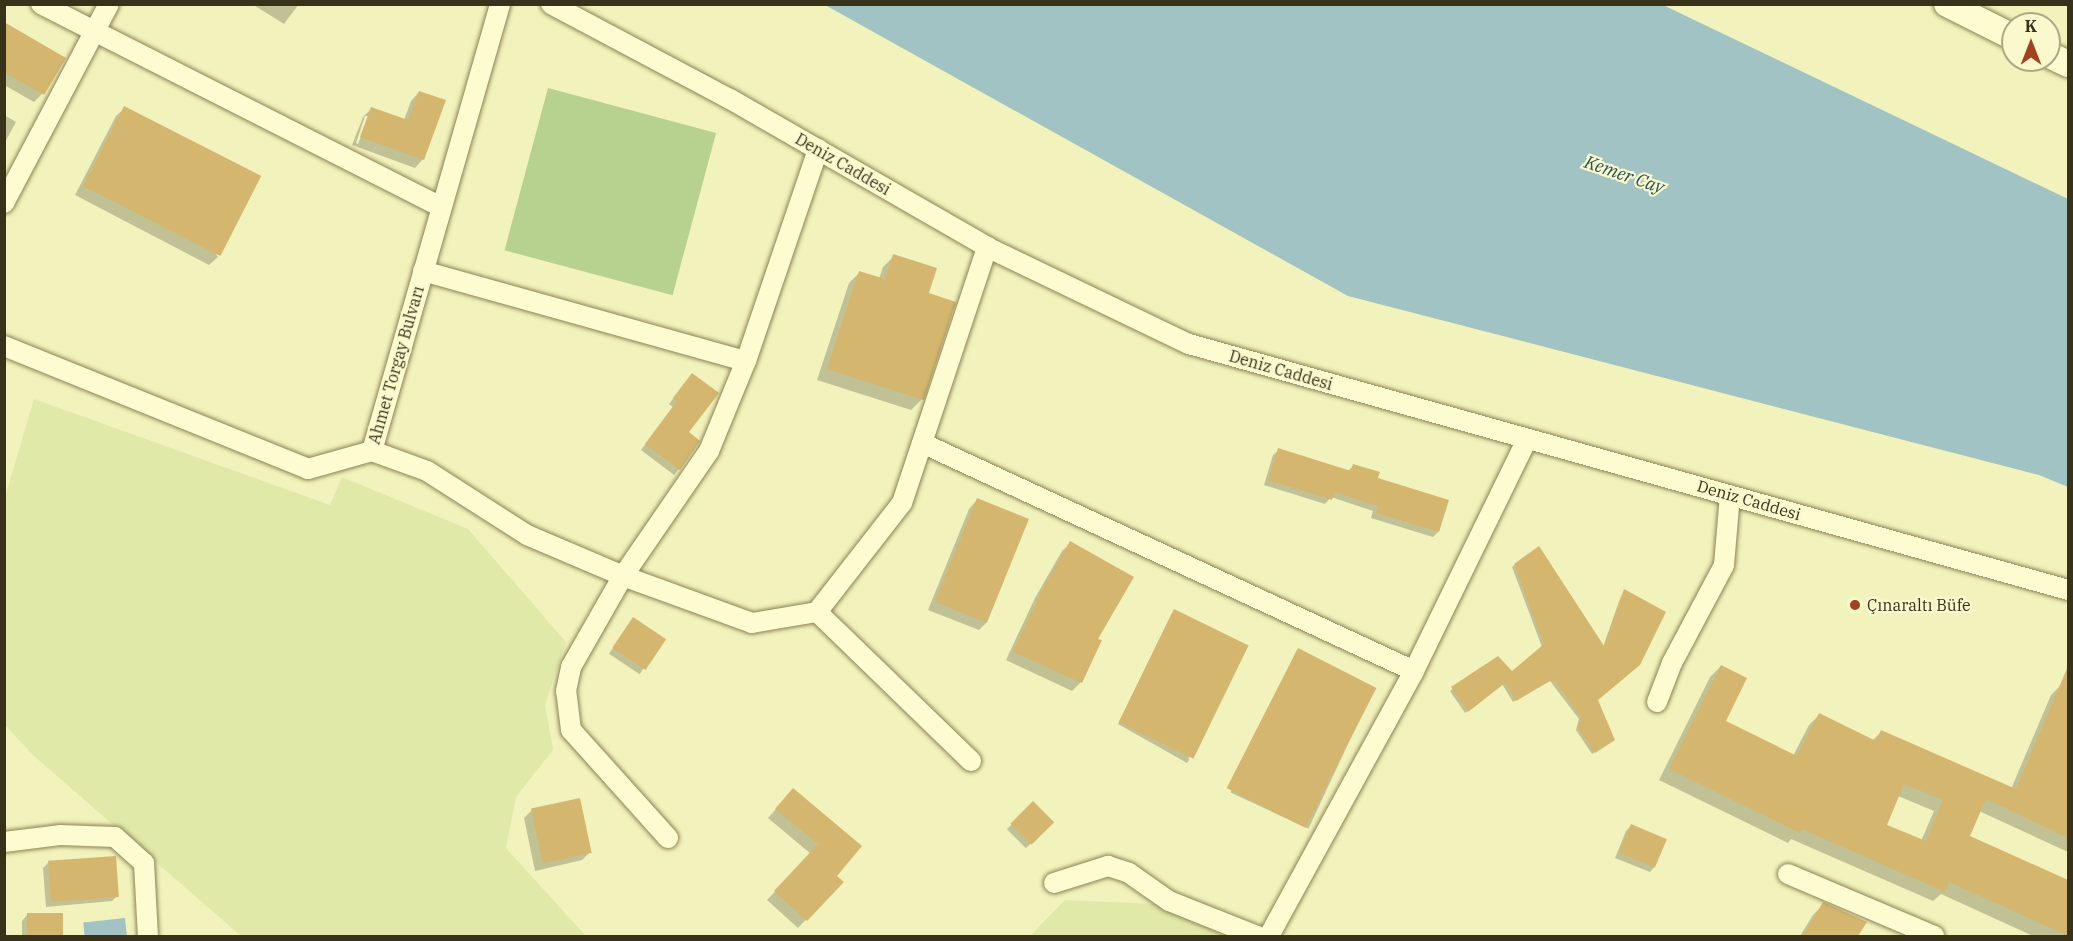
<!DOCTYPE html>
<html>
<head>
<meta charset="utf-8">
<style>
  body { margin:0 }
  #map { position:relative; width:2073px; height:941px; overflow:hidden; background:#f2f2bc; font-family:"IBM Plex Serif",serif }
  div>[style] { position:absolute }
  .farmland>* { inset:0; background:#e1e9a9 }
  .green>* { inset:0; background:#b7d18f; transform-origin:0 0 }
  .water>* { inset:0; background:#a1c3c3; transform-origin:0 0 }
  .shadow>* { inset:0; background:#0003; transform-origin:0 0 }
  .building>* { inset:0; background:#d5b66e; transform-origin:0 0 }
  .roads { filter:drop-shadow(0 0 2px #8c8254) drop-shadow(0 0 2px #8c8254) }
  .minor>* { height:20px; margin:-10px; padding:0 10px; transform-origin:10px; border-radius:10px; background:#fcfcd0 }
  .tertiary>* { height:26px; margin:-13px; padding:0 13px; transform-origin:13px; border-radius:13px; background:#fcfcd0 }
  .dots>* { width:16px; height:16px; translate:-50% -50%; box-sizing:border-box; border:3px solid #f9f9cd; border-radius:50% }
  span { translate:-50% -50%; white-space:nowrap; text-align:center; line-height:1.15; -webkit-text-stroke:4.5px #f9f9cd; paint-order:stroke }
  .street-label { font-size:16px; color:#39321a }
  .poi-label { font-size:16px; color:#39321a }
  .left { translate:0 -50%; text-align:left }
  .water-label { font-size:18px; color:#28505b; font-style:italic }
  .frame { position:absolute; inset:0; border:6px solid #39321a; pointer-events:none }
  .north { position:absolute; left:2001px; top:12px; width:60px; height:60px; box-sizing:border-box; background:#f9f9cd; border:2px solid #aca985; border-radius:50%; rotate:0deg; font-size:16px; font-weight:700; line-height:24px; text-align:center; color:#39321a }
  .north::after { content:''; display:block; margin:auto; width:21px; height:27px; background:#a1421d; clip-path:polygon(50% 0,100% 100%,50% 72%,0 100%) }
</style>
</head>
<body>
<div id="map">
  <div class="farmland">
    <i style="clip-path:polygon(34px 399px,330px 505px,342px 477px,468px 529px,566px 642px,545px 705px,553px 750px,516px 797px,506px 848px,586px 936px,241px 936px,34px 756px,5px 725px,5px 497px)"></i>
    <i style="clip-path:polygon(1065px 900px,1158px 904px,1224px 936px,1030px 936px)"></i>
  </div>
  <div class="green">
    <i style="left:548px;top:88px;width:174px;height:168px;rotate:15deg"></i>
  </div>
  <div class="water">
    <i style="clip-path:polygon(825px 5px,1663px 5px,2068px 199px,2068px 487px,2039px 475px,1348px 296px)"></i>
    <i style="left:125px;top:918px;width:18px;height:42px;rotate:84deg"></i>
  </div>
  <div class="shadow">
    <i style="clip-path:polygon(252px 4px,299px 4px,284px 24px)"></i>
    <i style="clip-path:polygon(4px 23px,42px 94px,34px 102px,4px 85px)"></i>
    <i style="clip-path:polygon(evenodd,419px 92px,423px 159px,415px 168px,352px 145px,363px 117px,371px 109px,404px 120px,411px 101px,419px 92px,365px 116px,369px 116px,358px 144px,356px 143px,365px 116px)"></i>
    <i style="clip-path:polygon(125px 108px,218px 257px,209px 265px,75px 195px,116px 116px)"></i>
    <i style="clip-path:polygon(4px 115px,16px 122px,4px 144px)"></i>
    <i style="clip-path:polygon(894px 256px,927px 294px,922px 399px,911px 410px,817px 380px,849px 283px,860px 272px,879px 279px,883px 267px)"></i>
    <i style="clip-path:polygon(687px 380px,679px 469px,674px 475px,641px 450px,673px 407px,669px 404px)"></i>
    <i style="clip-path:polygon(1279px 450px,1348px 471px,1354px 465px,1376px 479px,1438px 532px,1433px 537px,1371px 518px,1373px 511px,1331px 497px,1325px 504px,1264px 485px,1273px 455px)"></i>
    <i style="clip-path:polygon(977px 500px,987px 622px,979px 630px,928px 610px,969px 509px)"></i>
    <i style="clip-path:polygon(1071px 543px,1096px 639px,1100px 641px,1080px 683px,1072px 691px,1006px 660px,1035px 598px,1062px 551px)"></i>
    <i style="clip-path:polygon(1515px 565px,1603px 647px,1622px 593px,1596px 700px,1611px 742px,1592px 754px,1576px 730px,1579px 719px,1550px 681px,1513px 702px,1502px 684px,1465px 713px,1450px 691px,1497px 658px,1511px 674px,1542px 647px,1512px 567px)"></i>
    <i style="clip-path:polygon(1172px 613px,1189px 760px,1187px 763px,1118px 724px)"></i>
    <i style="left:633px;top:618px;width:37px;height:43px;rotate:34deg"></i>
    <i style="left:1296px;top:652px;width:86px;height:155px;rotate:25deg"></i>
    <i style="clip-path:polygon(evenodd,1721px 666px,1724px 722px,1793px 756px,1809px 725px,1819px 715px,1872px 741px,1881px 732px,2011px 789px,2051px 695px,2062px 684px,2068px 687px,2068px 852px,1979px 811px,1968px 836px,2068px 882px,2066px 936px,2033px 936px,1941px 894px,1933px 901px,1791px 839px,1788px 843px,1659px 780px,1710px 677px,1721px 666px,1898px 796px,1934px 811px,1921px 841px,1885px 826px,1898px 796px)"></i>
    <i style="clip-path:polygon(793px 790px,834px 876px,841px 882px,798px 928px,767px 900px,811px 854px,768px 818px)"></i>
    <i style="left:1033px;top:803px;width:27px;height:37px;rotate:45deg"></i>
    <i style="clip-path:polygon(532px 810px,590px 852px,582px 860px,535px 871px,524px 818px)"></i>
    <i style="clip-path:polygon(1631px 826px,1655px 866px,1650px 872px,1615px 858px,1626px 831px)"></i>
    <i style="clip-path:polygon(49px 862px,117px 896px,112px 901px,46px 907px,43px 868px)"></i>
    <i style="clip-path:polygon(1824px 904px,1864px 923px,1856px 936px,1800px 936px,1813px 915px)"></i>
    <i style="clip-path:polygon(61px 914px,62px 936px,22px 936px,22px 921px,27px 915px)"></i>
  </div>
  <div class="building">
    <i style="clip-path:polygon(4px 22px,66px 58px,44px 95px,4px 72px)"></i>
    <i style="clip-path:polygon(419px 91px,446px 100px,424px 160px,360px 137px,371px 107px,408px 120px)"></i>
    <i style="left:124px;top:106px;width:154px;height:90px;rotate:27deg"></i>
    <i style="clip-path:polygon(893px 254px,937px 268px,929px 293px,956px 302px,924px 400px,827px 369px,859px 271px,885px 279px)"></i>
    <i style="clip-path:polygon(692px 373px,719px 393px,689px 432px,700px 441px,680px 470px,645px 444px,677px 401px,673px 398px)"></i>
    <i style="clip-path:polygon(1278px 448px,1351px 471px,1353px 464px,1380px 472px,1378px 478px,1449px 500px,1439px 532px,1376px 513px,1378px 506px,1334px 492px,1332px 500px,1268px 480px)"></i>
    <i style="left:977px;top:498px;width:56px;height:112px;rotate:22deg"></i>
    <i style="clip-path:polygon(1070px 541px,1134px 577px,1098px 639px,1102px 640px,1082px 683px,1013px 652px,1043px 588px)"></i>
    <i style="clip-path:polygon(1539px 546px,1604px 646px,1624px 589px,1666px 612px,1640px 665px,1598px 700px,1615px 740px,1595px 753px,1577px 727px,1581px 717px,1553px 679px,1516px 701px,1505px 683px,1468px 712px,1451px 687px,1498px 656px,1512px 671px,1544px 644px,1514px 564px)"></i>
    <i style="left:1174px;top:609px;width:83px;height:126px;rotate:26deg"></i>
    <i style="left:633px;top:617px;width:40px;height:37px;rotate:34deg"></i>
    <i style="left:1298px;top:648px;width:88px;height:157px;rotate:27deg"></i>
    <i style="clip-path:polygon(evenodd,1721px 665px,1747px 678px,1726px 721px,1797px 756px,1819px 713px,1876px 741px,1881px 730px,2016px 789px,2068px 666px,2068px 838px,1986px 799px,1970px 836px,2068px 880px,2068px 936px,1949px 882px,1945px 892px,1802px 829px,1800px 833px,1669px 769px,1721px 665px,1904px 784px,1943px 800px,1926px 841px,1887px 825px,1904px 784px)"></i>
    <i style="clip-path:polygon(793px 788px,862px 846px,837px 876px,844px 882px,807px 921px,774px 891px,818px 844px,775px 809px)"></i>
    <i style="left:580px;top:798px;width:56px;height:50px;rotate:78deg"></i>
    <i style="left:1033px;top:801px;width:30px;height:32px;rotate:45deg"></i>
    <i style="left:1631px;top:824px;width:39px;height:31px;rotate:23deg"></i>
    <i style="left:116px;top:856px;width:41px;height:68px;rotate:86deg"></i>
    <i style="clip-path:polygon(1823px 902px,1867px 922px,1858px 936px,1803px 936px)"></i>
    <i style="left:63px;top:913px;width:23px;height:36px;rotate:90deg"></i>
  </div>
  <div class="roads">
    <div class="minor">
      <i style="left:41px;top:4px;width:449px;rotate:26.9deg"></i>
      <i style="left:551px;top:4px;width:203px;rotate:28deg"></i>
      <i style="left:730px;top:99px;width:297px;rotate:29.9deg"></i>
      <i style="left:987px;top:247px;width:224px;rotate:25.7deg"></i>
      <i style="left:1189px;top:344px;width:913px;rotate:15.63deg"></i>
      <i style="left:4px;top:203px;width:225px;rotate:-62.2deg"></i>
      <i style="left:423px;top:271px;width:335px;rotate:15.6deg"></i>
      <i style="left:4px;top:346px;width:328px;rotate:22deg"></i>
      <i style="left:308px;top:469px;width:66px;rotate:-15.7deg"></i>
      <i style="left:372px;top:451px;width:465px;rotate:-74deg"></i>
      <i style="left:922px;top:443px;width:542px;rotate:24.86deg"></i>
      <i style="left:372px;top:451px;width:59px;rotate:20deg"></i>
      <i style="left:427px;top:471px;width:119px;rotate:32.6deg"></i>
      <i style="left:527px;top:535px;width:104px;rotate:23.1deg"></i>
      <i style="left:623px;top:576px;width:137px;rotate:20deg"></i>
      <i style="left:752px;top:623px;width:66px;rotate:-9.6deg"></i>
      <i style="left:1657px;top:702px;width:42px;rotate:-69deg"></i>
      <i style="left:1672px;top:663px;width:111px;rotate:-62deg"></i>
      <i style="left:1724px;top:565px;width:70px;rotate:-85.1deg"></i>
      <i style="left:971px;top:761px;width:214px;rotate:-135.9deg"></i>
      <i style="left:817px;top:612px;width:138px;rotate:-52.1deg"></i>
      <i style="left:902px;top:503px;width:270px;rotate:-71.6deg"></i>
      <i style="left:668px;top:838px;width:145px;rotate:-131.9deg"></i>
      <i style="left:571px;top:730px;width:39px;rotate:-97deg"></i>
      <i style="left:566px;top:691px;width:25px;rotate:-78deg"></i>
      <i style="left:571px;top:667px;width:105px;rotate:-60.3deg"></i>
      <i style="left:623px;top:576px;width:152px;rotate:-55.5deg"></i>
      <i style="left:709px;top:451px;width:97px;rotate:-67.7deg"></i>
      <i style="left:746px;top:361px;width:224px;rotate:-71.2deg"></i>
      <i style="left:4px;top:842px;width:56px;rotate:-7.1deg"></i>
      <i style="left:60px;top:835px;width:55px;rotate:2.1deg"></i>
      <i style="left:115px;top:837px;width:39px;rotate:42deg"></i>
      <i style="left:144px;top:863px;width:73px;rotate:86.9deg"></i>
      <i style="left:1788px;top:874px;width:159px;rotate:23deg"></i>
      <i style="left:1054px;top:883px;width:57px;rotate:-17.5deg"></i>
      <i style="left:1108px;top:866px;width:22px;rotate:18deg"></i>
      <i style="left:1129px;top:873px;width:49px;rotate:35deg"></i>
      <i style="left:1169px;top:901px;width:95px;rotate:21.7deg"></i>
      <i style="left:1269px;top:936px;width:302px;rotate:-61.3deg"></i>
      <i style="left:1414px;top:671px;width:258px;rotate:-64deg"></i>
    </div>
    <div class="tertiary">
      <i style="left:1947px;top:4px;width:74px;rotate:26.6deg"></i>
      <i style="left:2049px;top:55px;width:21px;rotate:25deg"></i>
    </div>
  </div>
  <div class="dots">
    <i style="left:1855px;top:605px;background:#a1421d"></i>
  </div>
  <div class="street-label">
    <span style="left:843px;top:164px;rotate:30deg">Deniz Caddesi</span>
    <span style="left:396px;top:365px;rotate:-74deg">Ahmet Torgay Bulvarı</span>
    <span style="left:1281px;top:370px;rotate:16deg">Deniz Caddesi</span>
    <span style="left:1749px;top:500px;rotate:16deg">Deniz Caddesi</span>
  </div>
  <div class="poi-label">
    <span class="left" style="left:1867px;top:605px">Çınaraltı Büfe</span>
  </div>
  <div class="water-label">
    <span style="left:1624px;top:175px;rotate:19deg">Kemer Cay</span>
  </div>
  <div class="frame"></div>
  <div class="north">K</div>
</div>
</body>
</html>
